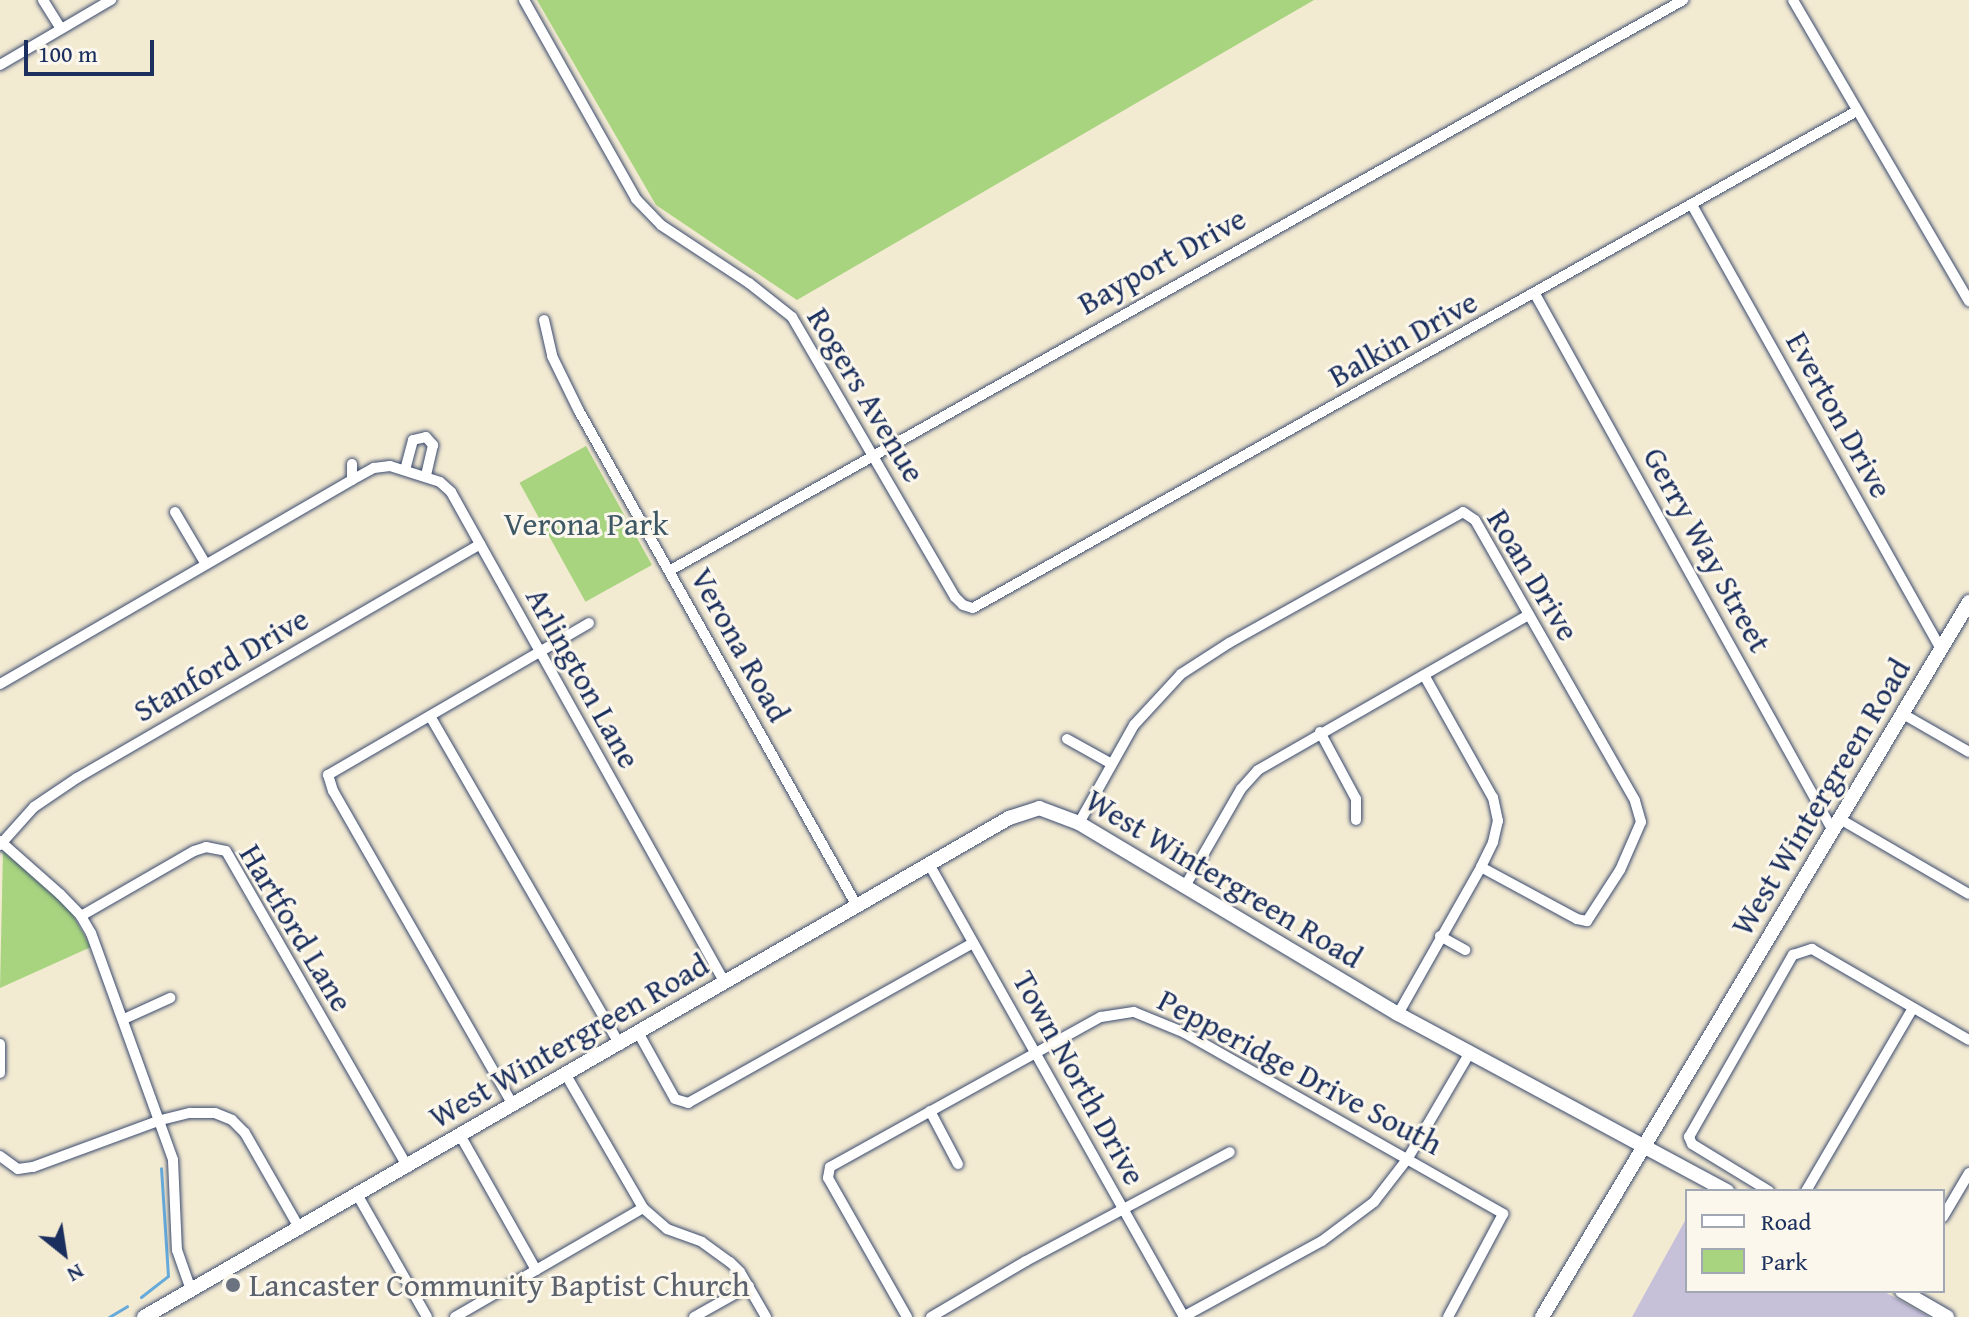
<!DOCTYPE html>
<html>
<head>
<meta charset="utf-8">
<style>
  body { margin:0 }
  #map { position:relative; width:1969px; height:1317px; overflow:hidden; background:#f3ead2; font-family:"Gentium Book Plus",serif }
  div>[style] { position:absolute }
  .industrial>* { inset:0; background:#c7c0d9 }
  .green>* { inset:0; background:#a8d480; transform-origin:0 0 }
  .stream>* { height:3px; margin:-1.5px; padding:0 1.5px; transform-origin:1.5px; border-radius:1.5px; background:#65aadb }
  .roads { filter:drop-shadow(0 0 2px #3b4b6f) drop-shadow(0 0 2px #3b4b6f) }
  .street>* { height:10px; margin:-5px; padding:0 5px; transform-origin:5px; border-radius:5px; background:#fff }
  .secondary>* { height:14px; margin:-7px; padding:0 7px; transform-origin:7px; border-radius:7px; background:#fff }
  .dots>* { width:22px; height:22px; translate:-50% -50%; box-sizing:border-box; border:4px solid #fbf7ec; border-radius:50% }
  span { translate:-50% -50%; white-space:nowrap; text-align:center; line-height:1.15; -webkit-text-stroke:6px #fbf7ec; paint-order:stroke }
  .street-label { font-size:32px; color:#1b2f5e }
  .park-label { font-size:32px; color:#3e5866 }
  .worship-label { font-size:32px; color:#5b616d }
  .left { translate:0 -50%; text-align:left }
  .legend { position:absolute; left:1685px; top:1189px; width:260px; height:104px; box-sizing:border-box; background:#fbf7ec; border:2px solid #a1a7b3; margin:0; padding:10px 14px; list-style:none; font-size:24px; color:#1b2f5e }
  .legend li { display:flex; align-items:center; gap:16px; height:40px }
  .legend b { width:40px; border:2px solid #a1a7b3 }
  .north { position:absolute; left:24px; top:1213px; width:80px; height:80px; -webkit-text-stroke:6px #fbf7ec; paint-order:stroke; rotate:150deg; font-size:22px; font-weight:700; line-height:32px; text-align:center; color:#1b2f5e }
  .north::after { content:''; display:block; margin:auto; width:28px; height:36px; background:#1b2f5e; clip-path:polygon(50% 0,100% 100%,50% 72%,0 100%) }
  .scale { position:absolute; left:24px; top:40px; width:130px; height:36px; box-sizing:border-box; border:4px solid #1b2f5e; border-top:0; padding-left:10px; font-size:24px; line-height:28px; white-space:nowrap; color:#1b2f5e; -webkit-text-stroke:6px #fbf7ec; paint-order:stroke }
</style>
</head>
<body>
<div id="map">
  <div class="industrial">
    <i style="clip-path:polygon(1687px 1217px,1687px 1291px,1883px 1291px,1929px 1317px,1632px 1317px)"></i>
  </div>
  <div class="green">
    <i style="clip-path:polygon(537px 0,1314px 0,797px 300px,656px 205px)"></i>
    <i style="left:586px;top:446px;width:136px;height:76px;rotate:61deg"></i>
    <i style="clip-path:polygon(3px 851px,70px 910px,91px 947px,0 988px)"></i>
  </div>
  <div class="stream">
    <i style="left:141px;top:1297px;width:34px;rotate:-38deg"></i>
    <i style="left:168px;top:1276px;width:108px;rotate:-93.7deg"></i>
    <i style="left:109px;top:1317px;width:21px;rotate:-31deg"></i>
  </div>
  <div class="roads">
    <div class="street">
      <i style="left:43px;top:0;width:34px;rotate:58deg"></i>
      <i style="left:524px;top:0;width:228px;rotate:60.6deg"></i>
      <i style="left:636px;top:199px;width:36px;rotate:46deg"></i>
      <i style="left:661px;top:225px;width:105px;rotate:33.4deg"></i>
      <i style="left:749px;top:283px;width:55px;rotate:38.3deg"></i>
      <i style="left:792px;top:317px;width:324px;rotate:59.8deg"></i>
      <i style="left:955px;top:597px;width:11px;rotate:45deg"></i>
      <i style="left:963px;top:605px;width:10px;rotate:17deg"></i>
      <i style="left:973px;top:608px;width:1014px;rotate:-29.35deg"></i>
      <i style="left:1793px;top:0;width:349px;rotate:59.7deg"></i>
      <i style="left:0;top:65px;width:129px;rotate:-30.4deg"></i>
      <i style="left:1692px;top:205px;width:509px;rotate:60.72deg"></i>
      <i style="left:1535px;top:294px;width:614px;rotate:60.97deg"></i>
      <i style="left:544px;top:320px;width:37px;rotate:77deg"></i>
      <i style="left:552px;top:356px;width:61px;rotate:63.9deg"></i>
      <i style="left:579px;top:411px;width:568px;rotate:60.68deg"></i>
      <i style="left:405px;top:470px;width:31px;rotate:-75deg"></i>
      <i style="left:413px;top:440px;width:13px;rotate:-13deg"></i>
      <i style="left:426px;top:437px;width:11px;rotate:49deg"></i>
      <i style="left:433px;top:445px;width:32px;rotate:103deg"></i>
      <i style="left:352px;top:480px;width:25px;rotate:-29deg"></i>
      <i style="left:374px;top:468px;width:16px;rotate:-7deg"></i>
      <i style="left:390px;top:466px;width:52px;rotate:17.7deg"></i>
      <i style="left:440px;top:482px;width:15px;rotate:42deg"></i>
      <i style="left:451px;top:492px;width:562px;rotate:60.84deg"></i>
      <i style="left:175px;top:512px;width:59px;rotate:59.5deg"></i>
      <i style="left:669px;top:571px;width:1164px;rotate:-29.38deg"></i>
      <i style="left:0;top:684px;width:407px;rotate:-30.1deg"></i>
      <i style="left:352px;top:480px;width:16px;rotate:-90deg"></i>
      <i style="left:1903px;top:714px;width:76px;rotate:29.9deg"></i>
      <i style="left:430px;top:716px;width:380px;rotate:60deg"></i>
      <i style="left:1320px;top:732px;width:76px;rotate:61.8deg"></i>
      <i style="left:1356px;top:799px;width:21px;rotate:90deg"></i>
      <i style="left:1067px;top:739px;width:51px;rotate:29.1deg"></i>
      <i style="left:1840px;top:819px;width:149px;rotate:30.2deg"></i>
      <i style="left:1079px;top:823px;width:112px;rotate:-60.7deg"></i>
      <i style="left:1134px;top:725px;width:69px;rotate:-47.3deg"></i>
      <i style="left:1181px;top:674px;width:57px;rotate:-32.9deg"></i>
      <i style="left:1229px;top:643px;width:268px;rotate:-29.2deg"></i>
      <i style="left:1463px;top:512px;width:14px;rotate:34deg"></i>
      <i style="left:1475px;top:520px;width:323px;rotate:60.3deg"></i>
      <i style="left:1635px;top:801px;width:22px;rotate:74deg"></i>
      <i style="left:1641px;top:822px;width:52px;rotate:113.6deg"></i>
      <i style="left:1620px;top:870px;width:61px;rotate:122.9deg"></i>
      <i style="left:1587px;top:921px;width:10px;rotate:-169deg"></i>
      <i style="left:1577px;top:919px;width:109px;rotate:-151.6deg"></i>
      <i style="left:0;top:841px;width:80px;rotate:41.5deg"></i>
      <i style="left:60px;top:894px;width:30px;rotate:46deg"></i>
      <i style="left:81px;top:916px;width:20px;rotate:60deg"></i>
      <i style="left:91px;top:933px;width:241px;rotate:70.1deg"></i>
      <i style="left:173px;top:1160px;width:90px;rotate:87.5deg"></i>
      <i style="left:177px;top:1250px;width:42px;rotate:70.7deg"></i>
      <i style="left:0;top:845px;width:51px;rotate:-48.2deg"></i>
      <i style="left:34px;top:807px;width:52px;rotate:-34deg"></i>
      <i style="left:77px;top:778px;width:466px;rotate:-30.1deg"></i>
      <i style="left:929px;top:864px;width:520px;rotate:60.62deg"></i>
      <i style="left:1184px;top:888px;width:114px;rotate:-60.1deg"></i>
      <i style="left:1241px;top:789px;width:25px;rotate:-48deg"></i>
      <i style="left:1258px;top:770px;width:312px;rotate:-29.8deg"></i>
      <i style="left:81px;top:916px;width:130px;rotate:-29.9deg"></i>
      <i style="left:194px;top:851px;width:13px;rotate:-18deg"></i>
      <i style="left:206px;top:847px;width:20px;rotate:11deg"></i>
      <i style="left:226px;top:851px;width:365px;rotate:60.1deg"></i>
      <i style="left:1440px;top:936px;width:29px;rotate:29deg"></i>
      <i style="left:1398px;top:1014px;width:169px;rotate:-60.5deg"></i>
      <i style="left:1481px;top:867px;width:28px;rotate:-64deg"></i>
      <i style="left:1493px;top:842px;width:22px;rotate:-77deg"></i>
      <i style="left:1498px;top:821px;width:24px;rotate:-102deg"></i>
      <i style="left:1493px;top:798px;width:141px;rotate:-119.3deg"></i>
      <i style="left:124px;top:1019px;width:51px;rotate:-24.5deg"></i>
      <i style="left:639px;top:1034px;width:74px;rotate:61deg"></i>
      <i style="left:675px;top:1099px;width:14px;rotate:17deg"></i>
      <i style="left:688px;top:1103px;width:327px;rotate:-29.3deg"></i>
      <i style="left:0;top:1044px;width:29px;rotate:90deg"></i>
      <i style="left:566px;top:1075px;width:154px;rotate:59.9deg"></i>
      <i style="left:643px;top:1208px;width:32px;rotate:41deg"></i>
      <i style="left:667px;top:1229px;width:37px;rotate:20deg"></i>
      <i style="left:702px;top:1242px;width:34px;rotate:36deg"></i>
      <i style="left:730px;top:1262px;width:14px;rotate:45deg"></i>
      <i style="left:740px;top:1272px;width:52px;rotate:60deg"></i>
      <i style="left:513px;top:1105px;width:362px;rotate:-119.8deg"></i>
      <i style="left:333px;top:791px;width:17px;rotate:-107deg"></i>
      <i style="left:328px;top:775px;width:302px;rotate:-30.2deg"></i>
      <i style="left:930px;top:1111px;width:60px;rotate:62.2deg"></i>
      <i style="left:460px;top:1135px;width:155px;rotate:60.6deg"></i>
      <i style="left:0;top:1156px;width:22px;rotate:36deg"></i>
      <i style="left:18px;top:1169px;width:15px;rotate:-8deg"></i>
      <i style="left:33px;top:1167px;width:136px;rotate:-20.2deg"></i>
      <i style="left:161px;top:1120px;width:30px;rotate:-14deg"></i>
      <i style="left:190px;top:1113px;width:25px"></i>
      <i style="left:215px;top:1113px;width:18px;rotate:22deg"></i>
      <i style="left:232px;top:1120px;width:18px;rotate:45deg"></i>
      <i style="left:245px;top:1133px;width:111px;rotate:60.2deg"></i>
      <i style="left:1769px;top:1191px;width:90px;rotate:-148.6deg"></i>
      <i style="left:1692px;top:1144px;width:8px;rotate:-113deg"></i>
      <i style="left:1689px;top:1137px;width:210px;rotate:-60.3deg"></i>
      <i style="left:1793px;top:955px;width:20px;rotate:-18deg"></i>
      <i style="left:1812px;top:949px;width:181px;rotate:30.1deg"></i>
      <i style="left:1806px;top:1191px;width:212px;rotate:-59.7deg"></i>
      <i style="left:358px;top:1196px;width:139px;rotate:60.3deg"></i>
      <i style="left:1943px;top:1217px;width:51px;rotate:-59.4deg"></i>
      <i style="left:455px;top:1317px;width:217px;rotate:-30.1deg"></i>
      <i style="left:694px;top:1317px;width:63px;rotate:-29.4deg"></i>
      <i style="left:907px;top:1317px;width:160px;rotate:-119.6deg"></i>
      <i style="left:828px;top:1178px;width:11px;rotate:-80deg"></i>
      <i style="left:830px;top:1167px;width:310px;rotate:-29deg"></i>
      <i style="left:1101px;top:1017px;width:33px;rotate:-9deg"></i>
      <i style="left:1134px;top:1012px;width:55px;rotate:22.4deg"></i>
      <i style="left:1185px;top:1033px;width:366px;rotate:29.6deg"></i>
      <i style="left:1503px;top:1214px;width:117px;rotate:118.1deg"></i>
      <i style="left:931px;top:1317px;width:110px;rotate:-30.5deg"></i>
      <i style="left:1026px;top:1261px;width:231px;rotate:-28.1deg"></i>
      <i style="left:1183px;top:1317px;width:158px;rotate:-28.7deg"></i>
      <i style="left:1322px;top:1241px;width:65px;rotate:-36.9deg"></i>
      <i style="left:1374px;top:1202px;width:56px;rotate:-52.3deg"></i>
      <i style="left:1408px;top:1158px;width:121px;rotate:-59.6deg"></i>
    </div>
    <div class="secondary">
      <i style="left:1902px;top:1291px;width:52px;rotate:30deg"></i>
      <i style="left:144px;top:1317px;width:999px;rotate:-29.98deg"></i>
      <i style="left:1009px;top:818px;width:32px;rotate:-18deg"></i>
      <i style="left:1039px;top:808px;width:43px;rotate:20.6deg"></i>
      <i style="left:1079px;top:823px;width:372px;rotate:30.9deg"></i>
      <i style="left:1398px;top:1014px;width:374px;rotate:28.3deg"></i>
      <i style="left:1542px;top:1317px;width:833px;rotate:-59.15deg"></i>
    </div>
  </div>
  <div class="dots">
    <i style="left:233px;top:1285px;background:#6b7280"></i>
  </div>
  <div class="street-label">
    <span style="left:1162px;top:261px;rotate:-29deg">Bayport Drive</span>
    <span style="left:1403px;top:339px;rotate:-29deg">Balkin Drive</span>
    <span style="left:866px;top:395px;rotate:59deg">Rogers Avenue</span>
    <span style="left:1839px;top:415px;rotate:61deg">Everton Drive</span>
    <span style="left:1707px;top:550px;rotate:61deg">Gerry Way Street</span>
    <span style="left:1533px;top:575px;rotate:59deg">Roan Drive</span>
    <span style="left:740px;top:645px;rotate:61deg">Verona Road</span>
    <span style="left:221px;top:665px;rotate:-30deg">Stanford Drive</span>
    <span style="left:583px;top:678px;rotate:61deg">Arlington Lane</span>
    <span style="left:1821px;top:797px;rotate:-59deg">West Wintergreen Road</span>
    <span style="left:1224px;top:879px;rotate:31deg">West Wintergreen Road</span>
    <span style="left:296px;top:928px;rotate:59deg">Hartford Lane</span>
    <span style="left:569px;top:1041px;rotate:-30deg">West Wintergreen Road</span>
    <span style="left:1300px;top:1072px;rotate:28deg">Pepperidge Drive South</span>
    <span style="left:1079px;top:1078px;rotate:61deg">Town North Drive</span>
  </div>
  <div class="park-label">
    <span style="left:586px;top:524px">Verona Park</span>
  </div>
  <div class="worship-label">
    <span class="left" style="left:249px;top:1285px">Lancaster Community Baptist Church</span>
  </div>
  <ul class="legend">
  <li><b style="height:10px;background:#fff"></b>Road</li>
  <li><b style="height:22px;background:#a8d480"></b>Park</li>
  </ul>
  <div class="north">N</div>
  <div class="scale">100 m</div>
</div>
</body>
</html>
